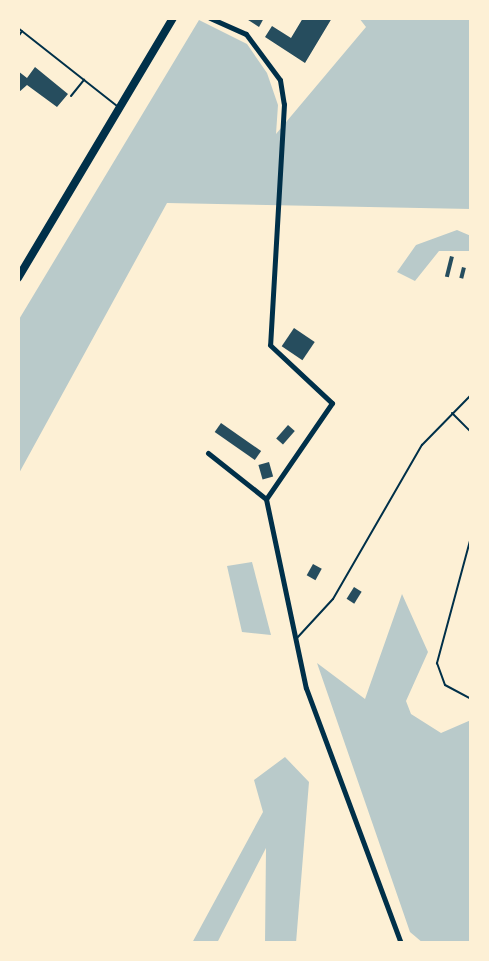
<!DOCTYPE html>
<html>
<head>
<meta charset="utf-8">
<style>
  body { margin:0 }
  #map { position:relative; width:489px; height:961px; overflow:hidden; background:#fdf0d5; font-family:"Roboto Condensed",sans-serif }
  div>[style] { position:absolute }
  .green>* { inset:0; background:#b9caca }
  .building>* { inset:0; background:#264d5e; transform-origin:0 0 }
  .service>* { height:2px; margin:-1px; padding:0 1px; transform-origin:1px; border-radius:1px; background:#003049 }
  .minor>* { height:5px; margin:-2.5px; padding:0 2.5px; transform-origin:2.5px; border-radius:2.5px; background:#003049 }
  .secondary>* { height:8px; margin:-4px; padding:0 4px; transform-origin:4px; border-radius:4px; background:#003049 }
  span { translate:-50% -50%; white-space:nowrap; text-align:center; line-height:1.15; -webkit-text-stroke:5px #fdf0d5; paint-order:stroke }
  .frame { position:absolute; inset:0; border:20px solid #fdf0d5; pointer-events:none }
</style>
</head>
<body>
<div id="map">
  <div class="green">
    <i style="clip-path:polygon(359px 18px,471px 18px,471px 209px,167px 203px,18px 475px,18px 321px,199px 20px,247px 44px,267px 73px,278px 105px,276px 134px,366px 27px)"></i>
    <i style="clip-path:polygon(457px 230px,471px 236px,471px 251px,439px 251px,415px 281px,397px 272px,416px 245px)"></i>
    <i style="clip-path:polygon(252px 562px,271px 635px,242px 632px,227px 566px)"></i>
    <i style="clip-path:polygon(402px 594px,428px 652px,406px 701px,411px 714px,441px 733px,471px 720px,471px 943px,423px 943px,410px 932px,317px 663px,365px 699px)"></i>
    <i style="clip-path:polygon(285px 757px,309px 782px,296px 943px,265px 943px,266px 848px,217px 943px,192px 943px,263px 812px,254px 780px)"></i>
  </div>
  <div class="building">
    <i style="clip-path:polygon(245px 18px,264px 18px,259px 27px)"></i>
    <i style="clip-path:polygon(303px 18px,332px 18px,305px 63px,265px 37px,272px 26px,291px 38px)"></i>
    <i style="clip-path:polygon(35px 67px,68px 94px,57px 107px,27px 85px,18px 93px,18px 71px,27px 78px)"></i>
    <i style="left:450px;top:256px;width:4px;height:21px;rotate:14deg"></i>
    <i style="left:462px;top:267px;width:4px;height:11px;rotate:14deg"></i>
    <i style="left:294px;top:328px;width:25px;height:22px;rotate:34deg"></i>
    <i style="left:221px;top:423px;width:49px;height:11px;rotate:35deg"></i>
    <i style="left:288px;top:425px;width:9px;height:18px;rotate:41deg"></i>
    <i style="left:269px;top:462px;width:15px;height:11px;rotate:74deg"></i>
    <i style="left:313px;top:564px;width:10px;height:13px;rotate:29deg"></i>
    <i style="left:354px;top:587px;width:9px;height:14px;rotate:32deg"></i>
  </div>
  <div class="service">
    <i style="left:18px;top:28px;width:126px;rotate:38.2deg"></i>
    <i style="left:18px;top:37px;width:7px;rotate:-56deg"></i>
    <i style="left:71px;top:96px;width:21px;rotate:-51deg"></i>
    <i style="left:452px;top:413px;width:27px;rotate:45deg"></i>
    <i style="left:471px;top:537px;width:131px;rotate:105.1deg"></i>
    <i style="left:437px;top:663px;width:23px;rotate:70deg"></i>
    <i style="left:445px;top:685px;width:30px;rotate:28deg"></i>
    <i style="left:297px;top:638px;width:53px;rotate:-47.3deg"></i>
    <i style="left:333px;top:599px;width:178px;rotate:-60deg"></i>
    <i style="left:422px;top:445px;width:70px;rotate:-45.6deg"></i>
  </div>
  <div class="minor">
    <i style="left:210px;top:18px;width:39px;rotate:24deg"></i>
    <i style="left:246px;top:34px;width:57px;rotate:53.5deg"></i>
    <i style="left:280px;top:80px;width:24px;rotate:81deg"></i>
    <i style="left:284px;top:104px;width:241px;rotate:93.3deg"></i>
    <i style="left:270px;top:345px;width:85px;rotate:43.1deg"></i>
    <i style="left:332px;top:403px;width:116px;rotate:124.5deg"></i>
    <i style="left:208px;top:453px;width:74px;rotate:38.4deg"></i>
    <i style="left:266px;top:499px;width:193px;rotate:78.1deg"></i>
    <i style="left:306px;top:688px;width:272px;rotate:69.6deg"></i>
  </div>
  <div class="secondary">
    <i style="left:18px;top:278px;width:303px;rotate:-59.2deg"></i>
  </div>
  <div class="frame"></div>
</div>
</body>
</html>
